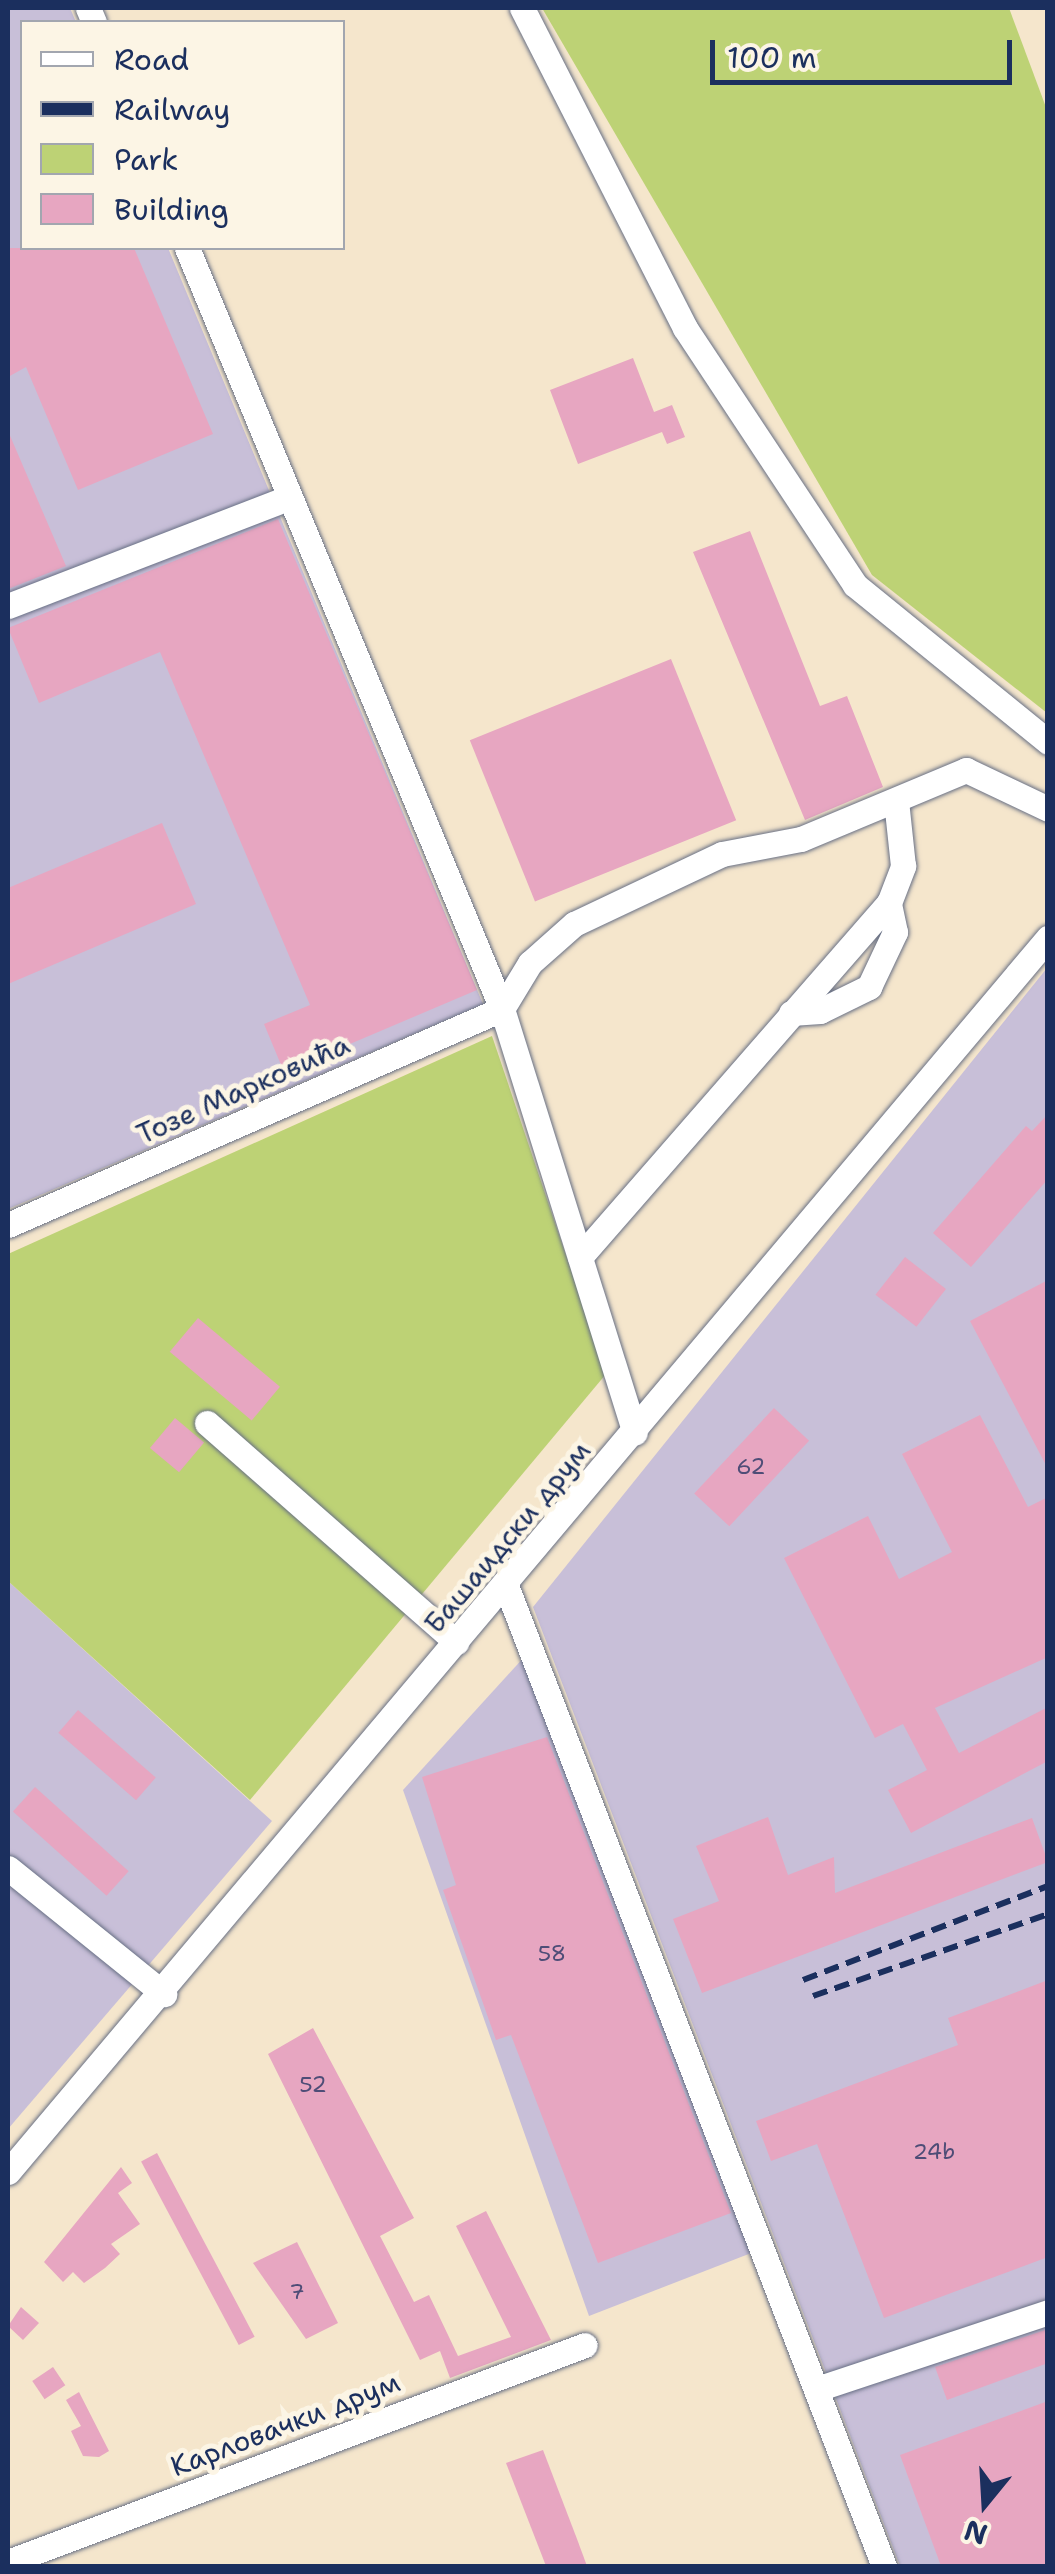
<!DOCTYPE html>
<html>
<head>
<meta charset="utf-8">
<style>
  body { margin:0 }
  #map { position:relative; width:1055px; height:2574px; overflow:hidden; background:#f5e6cc; font-family:"Shantell Sans",sans-serif }
  div>[style] { position:absolute }
  .industrial>* { inset:0; background:#c8bfd8 }
  .green>* { inset:0; background:#bdd275 }
  .building>* { inset:0; background:#e7a6c1; transform-origin:0 0 }
  .roads { filter:drop-shadow(0 0 2px #676f84) drop-shadow(0 0 2px #676f84) }
  .minor>* { height:25px; margin:-12.5px; padding:0 12.5px; transform-origin:12.5px; border-radius:12.5px; background:#fff }
  .rail>* { height:6px; margin-top:-3px; transform-origin:0; background:repeating-linear-gradient(90deg,#1b2f5e 0 15px,transparent 0 23px) }
  span { translate:-50% -50%; white-space:nowrap; text-align:center; line-height:1.15; -webkit-text-stroke:10px #fcf5e5; paint-order:stroke }
  .number-label { font-size:22px; color:#4e4d77 }
  .number-label span { -webkit-text-stroke-width:0 }
  .street-label { font-size:28px; color:#1b2f5e }
  .frame { position:absolute; inset:0; border:10px solid #1b2f5e; pointer-events:none }
  .legend { position:absolute; left:20px; top:20px; width:325px; height:230px; box-sizing:border-box; background:#fcf5e5; border:2px solid #a2a6af; margin:0; padding:12px 18px; list-style:none; font-size:30px; color:#1b2f5e }
  .legend li { display:flex; align-items:center; gap:20px; height:50px }
  .legend b { width:50px; border:2px solid #a2a6af }
  .north { position:absolute; left:935px; top:2454px; width:100px; height:100px; -webkit-text-stroke:8px #fcf5e5; paint-order:stroke; rotate:198deg; font-size:28px; font-weight:700; line-height:40px; text-align:center; color:#1b2f5e }
  .north::after { content:''; display:block; margin:auto; width:35px; height:45px; background:#1b2f5e; clip-path:polygon(50% 0,100% 100%,50% 72%,0 100%) }
  .scale { position:absolute; left:710px; top:40px; width:302px; height:45px; box-sizing:border-box; border:5px solid #1b2f5e; border-top:0; padding-left:12px; font-size:30px; line-height:35px; white-space:nowrap; color:#1b2f5e; -webkit-text-stroke:8px #fcf5e5; paint-order:stroke }
</style>
</head>
<body>
<div id="map">
  <div class="industrial">
    <i style="clip-path:polygon(8px 8px,70px 8px,76px 22px,22px 22px,22px 248px,168px 248px,483px 1004px,8px 1209px)"></i>
    <i style="clip-path:polygon(1047px 968px,1047px 2566px,900px 2566px,533px 1607px)"></i>
    <i style="clip-path:polygon(8px 1581px,272px 1821px,8px 2129px)"></i>
    <i style="clip-path:polygon(526px 1655px,759px 2250px,589px 2316px,403px 1790px)"></i>
  </div>
  <div class="green">
    <i style="clip-path:polygon(542px 8px,1009px 8px,1047px 110px,1047px 713px,872px 575px)"></i>
    <i style="clip-path:polygon(492px 1036px,606px 1374px,250px 1800px,8px 1581px,8px 1254px)"></i>
  </div>
  <div class="building">
    <i style="clip-path:polygon(8px 248px,134px 248px,213px 434px,78px 490px,26px 367px,8px 377px)"></i>
    <i style="clip-path:polygon(633px 358px,654px 412px,672px 405px,685px 437px,667px 444px,662px 432px,578px 464px,550px 390px)"></i>
    <i style="clip-path:polygon(8px 431px,66px 566px,8px 589px)"></i>
    <i style="clip-path:polygon(278px 519px,477px 990px,284px 1072px,264px 1024px,310px 1005px,160px 652px,39px 703px,8px 628px)"></i>
    <i style="clip-path:polygon(750px 531px,820px 706px,847px 696px,883px 787px,805px 820px,693px 552px)"></i>
    <i style="left:671px;top:659px;width:174px;height:217px;rotate:68deg"></i>
    <i style="clip-path:polygon(162px 823px,196px 904px,8px 984px,8px 888px)"></i>
    <i style="clip-path:polygon(1048px 1114px,1048px 1179px,971px 1267px,933px 1233px,1026px 1126px,1032px 1131px)"></i>
    <i style="left:905px;top:1257px;width:52px;height:48px;rotate:38deg"></i>
    <i style="clip-path:polygon(1048px 1280px,1048px 1469px,970px 1321px)"></i>
    <i style="left:198px;top:1318px;width:107px;height:44px;rotate:40deg"></i>
    <i style="left:774px;top:1408px;width:48px;height:117px;rotate:43deg"></i>
    <i style="clip-path:polygon(980px 1415px,1028px 1507px,1048px 1497px,1048px 1657px,935px 1708px,959px 1753px,1048px 1707px,1048px 1761px,911px 1833px,888px 1790px,927px 1770px,903px 1724px,875px 1738px,784px 1558px,868px 1516px,899px 1579px,952px 1552px,902px 1454px)"></i>
    <i style="left:175px;top:1418px;width:38px;height:39px;rotate:40deg"></i>
    <i style="left:78px;top:1710px;width:103px;height:30px;rotate:41deg"></i>
    <i style="clip-path:polygon(547px 1737px,731px 2213px,598px 2263px,511px 2035px,496px 2040px,443px 1890px,456px 1885px,422px 1777px)"></i>
    <i style="left:35px;top:1787px;width:126px;height:33px;rotate:42deg"></i>
    <i style="clip-path:polygon(768px 1817px,788px 1875px,834px 1857px,835px 1893px,1032px 1818px,1048px 1862px,702px 1993px,673px 1919px,719px 1901px,696px 1846px)"></i>
    <i style="clip-path:polygon(1048px 1980px,1048px 2257px,884px 2318px,817px 2144px,771px 2161px,756px 2121px,958px 2045px,948px 2018px)"></i>
    <i style="clip-path:polygon(313px 2028px,414px 2218px,380px 2236px,414px 2302px,429px 2295px,458px 2356px,511px 2337px,456px 2226px,486px 2211px,551px 2340px,450px 2378px,440px 2351px,420px 2360px,268px 2054px)"></i>
    <i style="left:157px;top:2153px;width:208px;height:18px;rotate:62deg"></i>
    <i style="clip-path:polygon(121px 2167px,132px 2183px,118px 2193px,140px 2224px,111px 2244px,120px 2254px,105px 2268px,84px 2283px,73px 2272px,63px 2282px,44px 2262px)"></i>
    <i style="clip-path:polygon(297px 2242px,338px 2323px,306px 2339px,253px 2263px)"></i>
    <i style="clip-path:polygon(21px 2307px,39px 2323px,23px 2340px,8px 2326px)"></i>
    <i style="clip-path:polygon(1048px 2329px,1048px 2363px,947px 2400px,935px 2367px)"></i>
    <i style="left:53px;top:2367px;width:22px;height:25px;rotate:56deg"></i>
    <i style="clip-path:polygon(79px 2392px,109px 2451px,99px 2457px,83px 2456px,71px 2431px,81px 2426px,66px 2400px)"></i>
    <i style="clip-path:polygon(1048px 2401px,1048px 2566px,941px 2566px,900px 2455px)"></i>
    <i style="clip-path:polygon(543px 2450px,577px 2539px,587px 2566px,546px 2566px,506px 2463px)"></i>
  </div>
  <div class="roads">
    <div class="minor">
      <i style="left:88px;top:8px;width:15px;rotate:67deg"></i>
      <i style="left:522px;top:8px;width:359px;rotate:63deg"></i>
      <i style="left:685px;top:328px;width:308px;rotate:56.5deg"></i>
      <i style="left:855px;top:585px;width:249px;rotate:39.1deg"></i>
      <i style="left:187px;top:248px;width:824px;rotate:67.51deg"></i>
      <i style="left:502px;top:1009px;width:444px;rotate:72.6deg"></i>
      <i style="left:8px;top:606px;width:302px;rotate:-21.1deg"></i>
      <i style="left:791px;top:1013px;width:29px;rotate:-4deg"></i>
      <i style="left:820px;top:1011px;width:55px;rotate:-26.1deg"></i>
      <i style="left:869px;top:987px;width:61px;rotate:-64.7deg"></i>
      <i style="left:895px;top:932px;width:30px;rotate:-102deg"></i>
      <i style="left:8px;top:1225px;width:539px;rotate:-23.62deg"></i>
      <i style="left:502px;top:1009px;width:54px;rotate:-58.7deg"></i>
      <i style="left:530px;top:963px;width:59px;rotate:-41.6deg"></i>
      <i style="left:574px;top:924px;width:164px;rotate:-25.3deg"></i>
      <i style="left:722px;top:854px;width:80px;rotate:-10.8deg"></i>
      <i style="left:801px;top:839px;width:179px;rotate:-22.7deg"></i>
      <i style="left:966px;top:770px;width:91px;rotate:25.4deg"></i>
      <i style="left:580px;top:1257px;width:470px;rotate:-48.9deg"></i>
      <i style="left:889px;top:903px;width:40px;rotate:-69deg"></i>
      <i style="left:903px;top:866px;width:66px;rotate:-96.1deg"></i>
      <i style="left:207px;top:1423px;width:332px;rotate:41.3deg"></i>
      <i style="left:505px;top:1583px;width:1054px;rotate:68.92deg"></i>
      <i style="left:8px;top:1868px;width:201px;rotate:38.9deg"></i>
      <i style="left:8px;top:2172px;width:1614px;rotate:-49.88deg"></i>
      <i style="left:817px;top:2389px;width:243px;rotate:-18.4deg"></i>
      <i style="left:8px;top:2562px;width:616px;rotate:-20.61deg"></i>
    </div>
  </div>
  <div class="rail">
    <i style="left:803px;top:1980px;width:262px;rotate:-21deg"></i>
    <i style="left:813px;top:1996px;width:249px;rotate:-19.2deg"></i>
  </div>
  <div class="number-label">
    <span style="left:751px;top:1467px">62</span>
    <span style="left:552px;top:1954px">58</span>
    <span style="left:313px;top:2085px">52</span>
    <span style="left:934px;top:2152px">24b</span>
    <span style="left:297px;top:2292px">7</span>
  </div>
  <div class="street-label">
    <span style="left:243px;top:1089px;rotate:-24deg">Тозе Марковића</span>
    <span style="left:507px;top:1537px;rotate:-50deg">Башаидски друм</span>
    <span style="left:285px;top:2424px;rotate:-21deg">Карловачки друм</span>
  </div>
  <div class="frame"></div>
  <ul class="legend">
  <li><b style="height:12px;background:#fff"></b>Road</li>
  <li><b style="height:12px;background:#1b2f5e"></b>Railway</li>
  <li><b style="height:28px;background:#bdd275"></b>Park</li>
  <li><b style="height:28px;background:#e7a6c1"></b>Building</li>
  </ul>
  <div class="north">N</div>
  <div class="scale">100 m</div>
</div>
</body>
</html>
